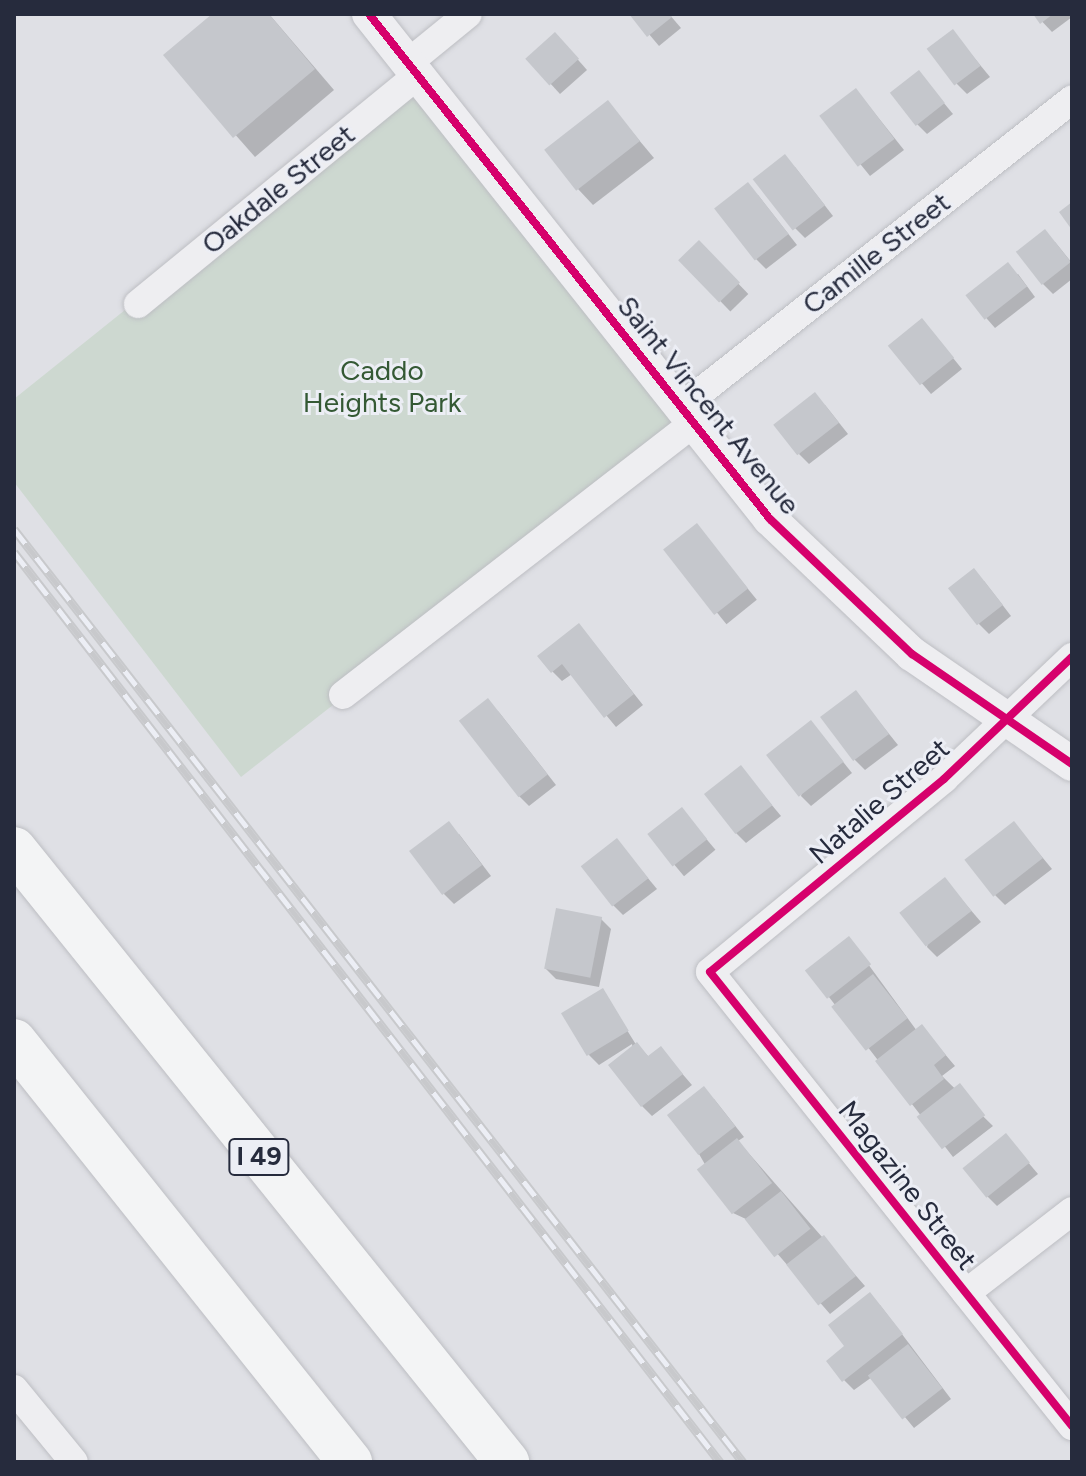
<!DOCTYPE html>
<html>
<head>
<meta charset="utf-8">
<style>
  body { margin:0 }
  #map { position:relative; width:1086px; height:1476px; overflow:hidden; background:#dfe0e5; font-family:Figtree,sans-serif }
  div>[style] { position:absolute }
  .green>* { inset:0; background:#cdd8d0 }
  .shadow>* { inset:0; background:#0003; transform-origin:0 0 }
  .building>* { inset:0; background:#c5c7cc; transform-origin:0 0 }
  .roads { filter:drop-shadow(0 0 2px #bdbec3) drop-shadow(0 0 2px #bdbec3) }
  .minor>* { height:28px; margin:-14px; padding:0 14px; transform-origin:14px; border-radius:14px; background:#eeeef1 }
  .tertiary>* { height:34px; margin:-17px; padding:0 17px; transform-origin:17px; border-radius:17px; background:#eeeef1 }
  .motorway>* { height:44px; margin:-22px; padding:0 22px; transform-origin:22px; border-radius:22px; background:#f3f4f5 }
  .rail>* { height:9px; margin-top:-4.5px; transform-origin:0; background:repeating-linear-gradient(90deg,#eceef5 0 18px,#c8c9cc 0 36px); box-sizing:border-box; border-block:2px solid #c8c9cc }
  .cycleway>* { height:8px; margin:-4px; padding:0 4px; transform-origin:4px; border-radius:4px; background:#d6006c }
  span { translate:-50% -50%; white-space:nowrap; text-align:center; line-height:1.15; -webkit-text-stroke:6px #eceef5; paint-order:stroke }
  .shield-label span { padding:2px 6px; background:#eceef5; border:2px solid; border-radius:6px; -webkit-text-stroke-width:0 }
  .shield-label { font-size:26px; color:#262b3d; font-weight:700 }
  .street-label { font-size:28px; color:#262b3d }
  .park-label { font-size:28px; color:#345934 }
  .frame { position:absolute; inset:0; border:16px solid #262b3d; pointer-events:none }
</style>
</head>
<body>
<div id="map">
  <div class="green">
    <i style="clip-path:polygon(418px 75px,692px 424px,241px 777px,14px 482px,14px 399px)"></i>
  </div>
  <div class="shadow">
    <i style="clip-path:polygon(215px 14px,269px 14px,334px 90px,255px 157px,166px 56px)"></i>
    <i style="clip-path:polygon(632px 14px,669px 14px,681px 28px,659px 46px)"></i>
    <i style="clip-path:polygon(1035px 14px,1072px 14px,1072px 17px,1052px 32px)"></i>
    <i style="clip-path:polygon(953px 32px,990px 77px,967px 94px,957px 84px)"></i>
    <i style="clip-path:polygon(565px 45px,587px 70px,560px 94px,528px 59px)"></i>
    <i style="clip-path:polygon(919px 73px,953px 114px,927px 134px,917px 124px)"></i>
    <i style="clip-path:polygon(865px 101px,904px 150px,870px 176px,822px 117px)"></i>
    <i style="clip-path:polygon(608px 103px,654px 158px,593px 205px,578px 189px)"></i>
    <i style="clip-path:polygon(795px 167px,833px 216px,805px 238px,795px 228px)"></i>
    <i style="clip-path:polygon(758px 195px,797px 245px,766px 269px,756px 259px)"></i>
    <i style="clip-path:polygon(1055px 242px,1072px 263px,1072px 279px,1053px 294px,1043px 284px)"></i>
    <i style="left:699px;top:243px;width:71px;height:25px;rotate:46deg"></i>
    <i style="clip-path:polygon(1018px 274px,1035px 297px,995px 328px,967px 296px)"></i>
    <i style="clip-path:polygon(931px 331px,962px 369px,931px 394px,890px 346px)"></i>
    <i style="clip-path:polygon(825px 405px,848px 434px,809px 464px,799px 454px)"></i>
    <i style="left:697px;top:526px;width:95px;height:39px;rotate:51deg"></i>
    <i style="clip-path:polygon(984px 581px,1011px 616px,989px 634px,979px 624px)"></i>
    <i style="clip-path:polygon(588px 636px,643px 705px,616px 727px,572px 674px,562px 681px,552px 671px)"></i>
    <i style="clip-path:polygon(856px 693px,898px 745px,865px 770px,855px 760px)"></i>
    <i style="clip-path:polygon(498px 711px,556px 785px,529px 806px,519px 796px)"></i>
    <i style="clip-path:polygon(820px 733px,852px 773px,811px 806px,801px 796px)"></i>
    <i style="clip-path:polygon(741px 768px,781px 816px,746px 843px,736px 833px)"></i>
    <i style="left:682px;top:810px;width:52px;height:41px;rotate:50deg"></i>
    <i style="clip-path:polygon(1014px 823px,1052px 869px,1005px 905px,995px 895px)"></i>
    <i style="clip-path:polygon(459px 834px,491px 876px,454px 904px,444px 894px)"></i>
    <i style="clip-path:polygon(617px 841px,657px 889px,623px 915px,613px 905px)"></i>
    <i style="clip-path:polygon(945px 880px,981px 922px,937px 957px,927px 947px)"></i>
    <i style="clip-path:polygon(601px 919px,611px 929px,599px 987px,556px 979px,546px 969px)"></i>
    <i style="clip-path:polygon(849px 938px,917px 1031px,922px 1027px,955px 1066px,942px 1076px,993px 1126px,953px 1157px,808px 970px)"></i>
    <i style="clip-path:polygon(602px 990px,635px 1043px,650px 1058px,661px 1049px,692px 1085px,652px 1116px,642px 1106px,632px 1044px,599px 1065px,589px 1055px)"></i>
    <i style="clip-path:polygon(714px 1099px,744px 1137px,738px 1141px,865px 1286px,830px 1314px,748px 1220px,733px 1213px,699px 1154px)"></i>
    <i style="clip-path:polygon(1006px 1136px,1038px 1174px,997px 1206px,987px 1196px)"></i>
    <i style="clip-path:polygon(880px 1305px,951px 1399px,914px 1428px,872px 1377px,854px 1390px,844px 1380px,847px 1347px)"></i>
  </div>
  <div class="building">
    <i style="clip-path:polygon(212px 14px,269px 14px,315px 69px,233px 138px,163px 55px)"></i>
    <i style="clip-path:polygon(629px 14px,669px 14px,672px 17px,647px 37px)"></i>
    <i style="clip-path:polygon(1033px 14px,1053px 14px,1040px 24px)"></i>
    <i style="left:953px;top:29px;width:46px;height:33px;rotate:53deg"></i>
    <i style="left:555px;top:32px;width:36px;height:40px;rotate:48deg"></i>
    <i style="left:919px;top:70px;width:42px;height:37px;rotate:52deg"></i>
    <i style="left:856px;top:88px;width:64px;height:46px;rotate:53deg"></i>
    <i style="left:608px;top:100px;width:52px;height:81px;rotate:52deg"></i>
    <i style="left:785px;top:154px;width:65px;height:41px;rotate:52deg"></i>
    <i style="left:748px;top:182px;width:66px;height:43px;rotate:52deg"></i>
    <i style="clip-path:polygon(1072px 202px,1072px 230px,1059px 212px)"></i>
    <i style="left:1045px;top:229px;width:42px;height:37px;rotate:52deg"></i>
    <i style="left:699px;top:240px;width:59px;height:29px;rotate:46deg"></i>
    <i style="left:1008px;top:262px;width:31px;height:54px;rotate:52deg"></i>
    <i style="left:922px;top:318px;width:51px;height:44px;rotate:51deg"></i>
    <i style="left:815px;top:392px;width:39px;height:53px;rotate:52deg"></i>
    <i style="left:697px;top:523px;width:83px;height:43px;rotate:52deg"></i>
    <i style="left:974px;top:568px;width:47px;height:33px;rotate:52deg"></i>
    <i style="clip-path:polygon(579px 623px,634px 694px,604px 718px,562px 664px,551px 673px,537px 656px)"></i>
    <i style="left:856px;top:690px;width:55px;height:45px;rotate:53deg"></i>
    <i style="left:488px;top:698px;width:97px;height:37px;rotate:52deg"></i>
    <i style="left:811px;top:720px;width:53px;height:57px;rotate:52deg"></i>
    <i style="left:741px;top:765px;width:51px;height:47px;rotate:52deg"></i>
    <i style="left:682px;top:807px;width:41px;height:44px;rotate:52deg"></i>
    <i style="left:449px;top:821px;width:55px;height:50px;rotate:53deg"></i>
    <i style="left:1014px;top:821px;width:47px;height:63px;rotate:52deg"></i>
    <i style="left:617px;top:838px;width:51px;height:46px;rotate:52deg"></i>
    <i style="left:945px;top:877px;width:43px;height:58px;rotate:52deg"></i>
    <i style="left:556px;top:908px;width:47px;height:62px;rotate:11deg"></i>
    <i style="left:849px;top:936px;width:36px;height:56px;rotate:52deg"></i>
    <i style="left:873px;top:974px;width:56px;height:53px;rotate:52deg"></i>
    <i style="left:603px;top:988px;width:50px;height:49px;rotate:59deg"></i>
    <i style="clip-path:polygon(922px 1024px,946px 1055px,934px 1065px,944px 1079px,910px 1106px,875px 1061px)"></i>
    <i style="clip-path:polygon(637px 1042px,648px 1056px,661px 1046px,683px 1074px,641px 1107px,608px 1065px)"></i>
    <i style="left:960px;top:1083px;width:41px;height:55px;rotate:52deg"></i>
    <i style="left:704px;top:1086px;width:51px;height:47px;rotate:52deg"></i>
    <i style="left:1006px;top:1133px;width:38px;height:56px;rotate:51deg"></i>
    <i style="left:737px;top:1138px;width:57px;height:51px;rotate:52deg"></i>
    <i style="left:781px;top:1191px;width:48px;height:46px;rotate:52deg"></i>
    <i style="left:824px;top:1235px;width:52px;height:48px;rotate:52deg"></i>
    <i style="clip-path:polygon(870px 1292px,903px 1334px,842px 1382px,826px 1361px,844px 1346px,828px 1325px)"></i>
    <i style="left:908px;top:1344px;width:56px;height:51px;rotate:52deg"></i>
  </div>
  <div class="roads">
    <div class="minor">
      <i style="left:408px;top:63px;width:77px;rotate:-39.2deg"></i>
      <i style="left:138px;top:304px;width:362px;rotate:-39.3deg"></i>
      <i style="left:680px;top:408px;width:499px;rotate:-38.2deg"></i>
      <i style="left:1072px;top:657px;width:177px;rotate:136.4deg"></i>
      <i style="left:944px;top:779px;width:303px;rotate:140.5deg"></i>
      <i style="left:710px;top:972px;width:581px;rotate:51.43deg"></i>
      <i style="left:343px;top:695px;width:442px;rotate:-37.8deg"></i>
      <i style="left:966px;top:1293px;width:134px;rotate:-37.7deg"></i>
      <i style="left:14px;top:1389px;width:94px;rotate:50.6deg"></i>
    </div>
    <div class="tertiary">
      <i style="left:369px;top:14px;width:645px;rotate:51.55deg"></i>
      <i style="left:770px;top:519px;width:196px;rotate:43.6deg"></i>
      <i style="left:912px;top:654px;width:194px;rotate:34.5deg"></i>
    </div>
    <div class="motorway">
      <i style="left:14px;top:849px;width:787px;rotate:51.19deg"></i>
      <i style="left:14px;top:1041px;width:539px;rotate:51.41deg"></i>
    </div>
  </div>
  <div class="rail">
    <i style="left:14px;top:529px;width:1184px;rotate:52deg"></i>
    <i style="left:14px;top:552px;width:1152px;rotate:52.19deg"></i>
  </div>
  <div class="cycleway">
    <i style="left:369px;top:14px;width:645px;rotate:51.55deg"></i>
    <i style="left:770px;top:519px;width:196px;rotate:43.6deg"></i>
    <i style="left:912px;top:654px;width:194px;rotate:34.5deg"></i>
    <i style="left:1072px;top:657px;width:177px;rotate:136.4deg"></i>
    <i style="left:944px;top:779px;width:303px;rotate:140.5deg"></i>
    <i style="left:710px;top:972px;width:581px;rotate:51.43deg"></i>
  </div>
  <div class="shield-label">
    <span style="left:259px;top:1157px">I 49</span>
  </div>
  <div class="street-label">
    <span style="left:278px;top:189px;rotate:-39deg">Oakdale Street</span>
    <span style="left:876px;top:253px;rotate:-38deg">Camille Street</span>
    <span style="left:709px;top:405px;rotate:51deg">Saint Vincent Avenue</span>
    <span style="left:879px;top:801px;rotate:-41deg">Natalie Street</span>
    <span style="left:908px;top:1185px;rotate:52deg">Magazine Street</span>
  </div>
  <div class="park-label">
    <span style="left:382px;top:386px">Caddo<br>Heights Park</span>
  </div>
  <div class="frame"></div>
</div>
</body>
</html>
